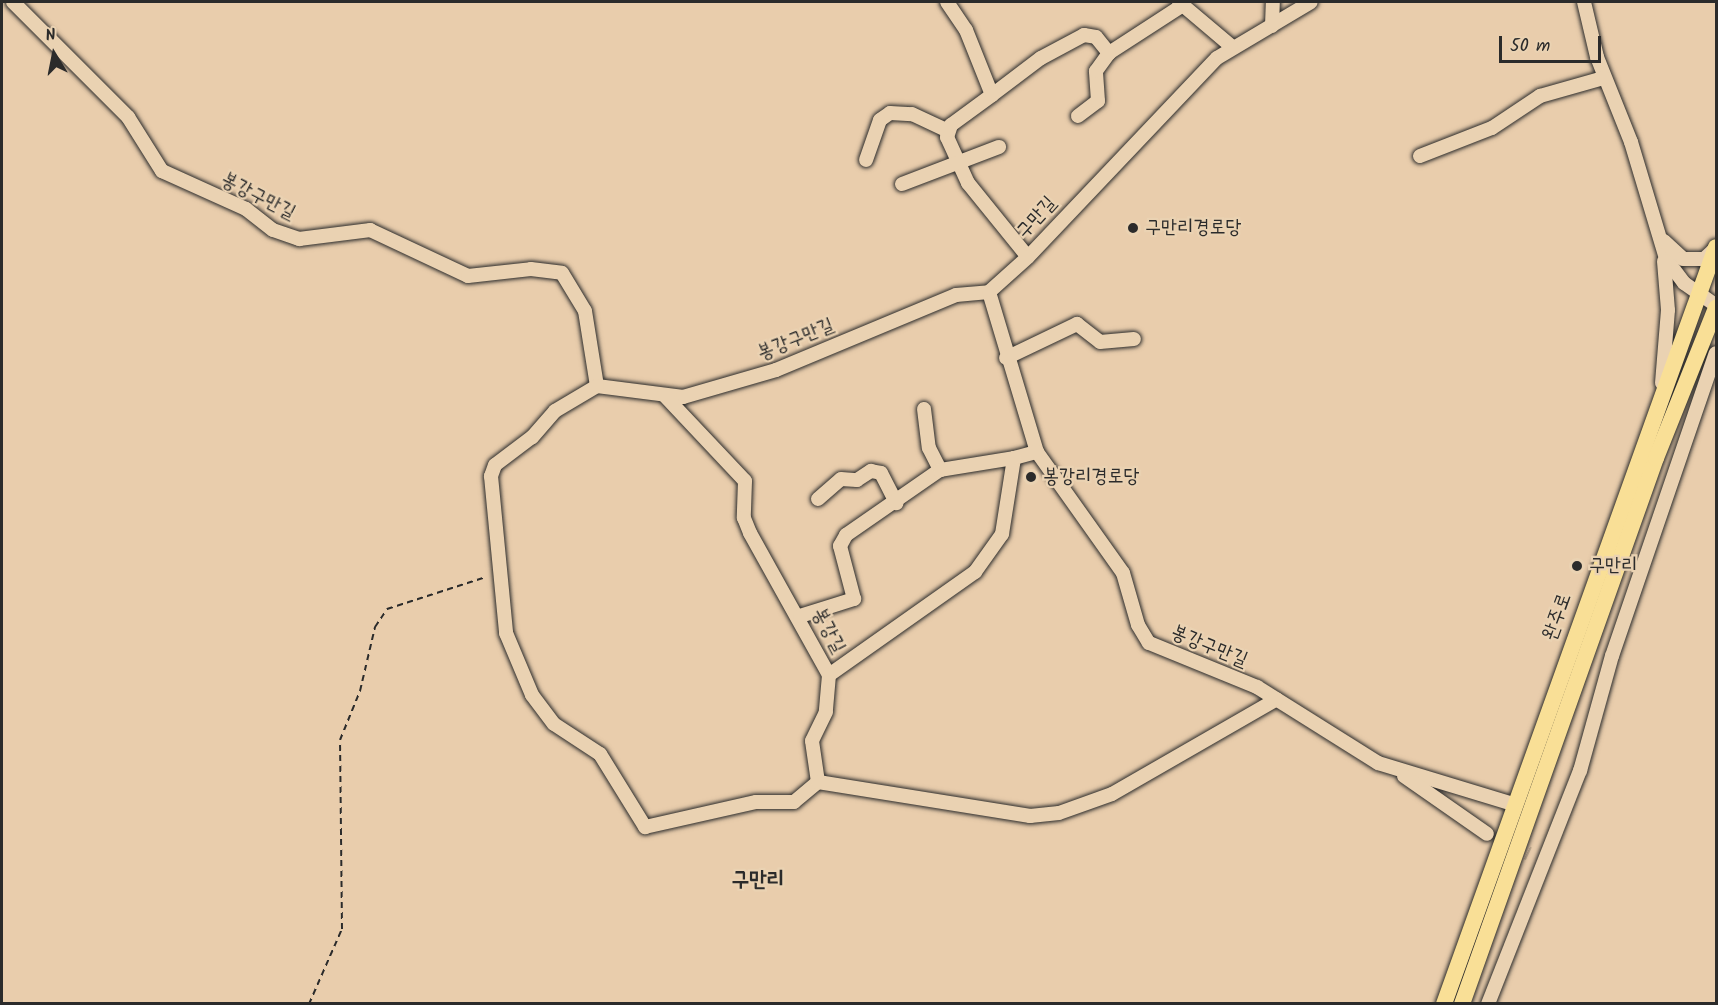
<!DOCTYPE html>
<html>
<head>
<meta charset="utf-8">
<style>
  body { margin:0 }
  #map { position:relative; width:1718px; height:1005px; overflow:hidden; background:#e9cdac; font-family:Kalam,"Poor Story",sans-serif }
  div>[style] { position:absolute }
  .minor-tunnel>* { height:14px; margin-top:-7px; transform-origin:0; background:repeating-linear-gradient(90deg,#c3ad92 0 14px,transparent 0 21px) }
  .path>* { height:2px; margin-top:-1px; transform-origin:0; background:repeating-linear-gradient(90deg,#2b2b2b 0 6px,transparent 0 10.5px) }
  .roads { filter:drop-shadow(0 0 2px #2b2b2b) drop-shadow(0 0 2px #2b2b2b) }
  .minor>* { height:14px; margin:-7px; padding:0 7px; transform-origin:7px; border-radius:7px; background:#ead2b2 }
  .major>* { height:16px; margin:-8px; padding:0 8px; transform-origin:8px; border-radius:8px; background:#f9df96 }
  .dots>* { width:16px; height:16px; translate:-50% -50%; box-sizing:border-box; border:3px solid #ead2b2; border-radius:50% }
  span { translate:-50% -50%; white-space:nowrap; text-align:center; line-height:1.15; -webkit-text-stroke:4.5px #ead2b2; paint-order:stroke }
  .street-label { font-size:20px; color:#2b2b2b }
  .poi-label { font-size:20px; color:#2b2b2b }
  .left { translate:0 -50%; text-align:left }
  .quarter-label { font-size:22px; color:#2b2b2b; font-weight:700 }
  .frame { position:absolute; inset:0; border:3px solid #2b2b2b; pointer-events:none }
  .north { position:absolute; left:24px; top:24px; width:60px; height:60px; -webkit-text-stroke:4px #ead2b2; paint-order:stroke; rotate:350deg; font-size:16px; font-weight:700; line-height:24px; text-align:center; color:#2b2b2b }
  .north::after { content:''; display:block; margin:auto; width:21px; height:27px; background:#2b2b2b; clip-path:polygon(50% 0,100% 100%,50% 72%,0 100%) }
  .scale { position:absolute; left:1499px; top:36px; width:102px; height:27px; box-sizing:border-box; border:3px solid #2b2b2b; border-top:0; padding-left:8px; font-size:18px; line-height:21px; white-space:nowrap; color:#2b2b2b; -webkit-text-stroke:4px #ead2b2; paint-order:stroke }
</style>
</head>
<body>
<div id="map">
  <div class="minor-tunnel">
    <i style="left:1508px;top:844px;width:23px;rotate:25deg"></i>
  </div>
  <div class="path">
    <i style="left:309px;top:1004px;width:82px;rotate:-66.3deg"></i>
    <i style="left:342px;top:929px;width:189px;rotate:-90.6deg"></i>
    <i style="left:340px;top:740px;width:53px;rotate:-67.8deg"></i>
    <i style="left:360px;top:691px;width:66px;rotate:-76.8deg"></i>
    <i style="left:375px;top:627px;width:22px;rotate:-56deg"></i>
    <i style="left:387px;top:609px;width:104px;rotate:-17.9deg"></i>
  </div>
  <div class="roads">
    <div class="minor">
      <i style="left:13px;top:2px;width:163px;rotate:45deg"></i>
      <i style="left:128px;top:117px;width:64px;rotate:57.8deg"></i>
      <i style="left:162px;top:171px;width:92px;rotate:24.3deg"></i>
      <i style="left:246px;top:209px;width:34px;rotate:38deg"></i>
      <i style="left:273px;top:230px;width:28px;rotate:19deg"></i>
      <i style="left:299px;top:239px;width:72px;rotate:-7.2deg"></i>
      <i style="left:370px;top:230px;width:108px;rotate:25.1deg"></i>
      <i style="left:468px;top:276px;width:63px;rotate:-6.3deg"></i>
      <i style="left:531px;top:269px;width:31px;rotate:7deg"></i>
      <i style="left:562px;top:273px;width:44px;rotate:58.8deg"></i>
      <i style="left:585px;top:311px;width:76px;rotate:80.9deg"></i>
      <i style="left:597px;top:386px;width:87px;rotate:7.3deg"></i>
      <i style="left:683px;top:397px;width:97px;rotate:-16.2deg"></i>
      <i style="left:776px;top:370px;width:195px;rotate:-22.6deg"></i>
      <i style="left:956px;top:295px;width:33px;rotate:-5deg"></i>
      <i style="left:989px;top:292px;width:167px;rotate:73.3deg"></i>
      <i style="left:1037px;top:452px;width:148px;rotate:54.6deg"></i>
      <i style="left:1123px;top:573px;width:54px;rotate:73.9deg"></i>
      <i style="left:1138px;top:625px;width:21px;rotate:59deg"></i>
      <i style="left:1149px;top:643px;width:117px;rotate:22.2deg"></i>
      <i style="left:1257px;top:687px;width:143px;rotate:32.1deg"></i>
      <i style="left:1378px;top:763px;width:141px;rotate:16.9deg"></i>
      <i style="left:947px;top:2px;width:34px;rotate:56deg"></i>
      <i style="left:966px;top:30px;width:70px;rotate:68.2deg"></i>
      <i style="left:992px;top:95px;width:51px;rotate:143.8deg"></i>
      <i style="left:951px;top:125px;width:13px;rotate:108deg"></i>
      <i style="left:947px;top:137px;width:51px;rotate:65.5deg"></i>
      <i style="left:968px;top:183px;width:95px;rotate:51deg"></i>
      <i style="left:1028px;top:257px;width:274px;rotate:-46.5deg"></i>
      <i style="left:1217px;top:58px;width:109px;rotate:-30.8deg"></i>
      <i style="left:1179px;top:2px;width:68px;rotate:40.2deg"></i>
      <i style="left:1584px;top:2px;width:57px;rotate:76.7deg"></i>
      <i style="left:1597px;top:57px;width:92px;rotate:68.2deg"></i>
      <i style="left:1631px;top:142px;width:122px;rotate:73.3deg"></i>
      <i style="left:1666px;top:259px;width:30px;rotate:53deg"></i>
      <i style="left:1684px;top:283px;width:39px;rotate:35deg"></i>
      <i style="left:1272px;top:26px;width:24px;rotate:-88deg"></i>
      <i style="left:992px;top:95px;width:61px;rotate:-37.1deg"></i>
      <i style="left:1041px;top:58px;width:49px;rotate:-28.1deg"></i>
      <i style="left:1084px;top:35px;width:12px;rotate:9deg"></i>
      <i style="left:1096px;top:37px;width:21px;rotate:51deg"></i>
      <i style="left:1109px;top:53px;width:88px;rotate:-33deg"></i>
      <i style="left:1078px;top:116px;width:25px;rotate:-37deg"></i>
      <i style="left:1098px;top:101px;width:30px;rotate:-94deg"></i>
      <i style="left:1096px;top:71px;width:22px;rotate:-54deg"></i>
      <i style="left:1420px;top:156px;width:77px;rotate:-21.3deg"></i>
      <i style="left:1492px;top:128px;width:58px;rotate:-33.7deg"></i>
      <i style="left:1540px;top:96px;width:66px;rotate:-15.9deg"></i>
      <i style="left:866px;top:160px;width:42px;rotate:-70.7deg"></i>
      <i style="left:880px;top:120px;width:12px;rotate:-35deg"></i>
      <i style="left:890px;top:113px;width:22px;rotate:3deg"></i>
      <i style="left:912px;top:114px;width:38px;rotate:25deg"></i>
      <i style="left:902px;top:184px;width:104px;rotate:-20.9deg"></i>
      <i style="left:1664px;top:241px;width:26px;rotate:43deg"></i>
      <i style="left:1683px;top:259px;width:21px"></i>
      <i style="left:1704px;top:259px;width:16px;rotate:-43deg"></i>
      <i style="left:989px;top:292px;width:52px;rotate:-41.9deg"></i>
      <i style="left:1006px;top:358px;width:79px;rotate:-25.6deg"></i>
      <i style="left:1077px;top:324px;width:29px;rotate:38deg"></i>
      <i style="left:1100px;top:342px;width:34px;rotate:-5deg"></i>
      <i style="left:1662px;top:383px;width:73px;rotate:-85.3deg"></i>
      <i style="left:1668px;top:310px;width:49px;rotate:-94.7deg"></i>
      <i style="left:597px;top:386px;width:49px;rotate:149.2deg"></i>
      <i style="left:555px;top:411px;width:35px;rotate:131deg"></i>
      <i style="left:532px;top:437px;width:46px;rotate:142.9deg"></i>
      <i style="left:495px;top:465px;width:12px;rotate:110deg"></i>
      <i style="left:491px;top:476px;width:158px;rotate:84.5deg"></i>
      <i style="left:506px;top:633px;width:67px;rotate:67.2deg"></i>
      <i style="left:532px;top:695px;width:36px;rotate:53deg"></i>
      <i style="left:554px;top:724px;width:55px;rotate:33.1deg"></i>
      <i style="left:600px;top:754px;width:86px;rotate:58.3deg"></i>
      <i style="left:645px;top:827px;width:114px;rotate:-12.7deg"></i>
      <i style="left:756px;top:802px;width:38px"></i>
      <i style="left:794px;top:802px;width:31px;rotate:-40deg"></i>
      <i style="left:664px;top:395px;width:118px;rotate:46.7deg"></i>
      <i style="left:745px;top:481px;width:37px;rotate:92deg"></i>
      <i style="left:744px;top:518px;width:16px;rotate:68deg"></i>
      <i style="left:750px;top:533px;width:162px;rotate:60.9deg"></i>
      <i style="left:829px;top:675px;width:179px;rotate:-35.2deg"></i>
      <i style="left:975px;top:572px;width:47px;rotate:-54.6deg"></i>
      <i style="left:1002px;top:534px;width:77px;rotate:-81deg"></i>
      <i style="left:1014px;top:458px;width:24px;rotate:-15deg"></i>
      <i style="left:924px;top:409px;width:39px;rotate:83deg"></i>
      <i style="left:929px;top:448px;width:25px;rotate:63deg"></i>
      <i style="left:818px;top:499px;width:30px;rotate:-41deg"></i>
      <i style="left:841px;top:479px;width:16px;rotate:4deg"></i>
      <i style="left:857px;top:480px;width:17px;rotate:-33deg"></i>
      <i style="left:871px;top:471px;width:10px;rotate:11deg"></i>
      <i style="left:881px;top:473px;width:34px;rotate:63deg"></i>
      <i style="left:800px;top:616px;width:57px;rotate:-17.5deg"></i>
      <i style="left:854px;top:599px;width:55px;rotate:-104.8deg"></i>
      <i style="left:840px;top:546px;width:13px;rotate:-61deg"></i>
      <i style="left:846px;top:535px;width:114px;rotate:-34.7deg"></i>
      <i style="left:940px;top:470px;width:75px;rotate:-9.2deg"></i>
      <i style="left:829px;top:675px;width:37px;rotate:95deg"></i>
      <i style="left:826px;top:712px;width:32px;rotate:116deg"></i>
      <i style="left:812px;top:741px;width:41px;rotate:81.7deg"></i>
      <i style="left:818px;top:782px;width:215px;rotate:9.1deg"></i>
      <i style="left:1030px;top:816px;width:29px;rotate:-6deg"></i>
      <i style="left:1059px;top:813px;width:56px;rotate:-19.7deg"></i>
      <i style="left:1112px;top:794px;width:190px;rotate:-29.9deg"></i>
      <i style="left:1404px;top:776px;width:101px;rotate:34.9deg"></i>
      <i style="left:1488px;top:1004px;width:251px;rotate:-68.5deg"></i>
      <i style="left:1580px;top:771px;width:119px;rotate:-74.5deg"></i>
      <i style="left:1612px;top:656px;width:320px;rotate:-71.1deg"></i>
    </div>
    <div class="major">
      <i style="left:1444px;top:1004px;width:804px;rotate:-70.24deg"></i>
      <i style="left:1462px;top:1004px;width:579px;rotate:-70.44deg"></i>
      <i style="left:1656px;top:458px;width:162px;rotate:-68.2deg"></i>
    </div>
  </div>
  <div class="dots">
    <i style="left:1133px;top:228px;background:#2b2b2b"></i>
    <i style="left:1031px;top:477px;background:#2b2b2b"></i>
    <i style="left:1577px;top:566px;background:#2b2b2b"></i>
  </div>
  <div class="street-label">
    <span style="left:258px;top:197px;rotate:27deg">봉강구만길</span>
    <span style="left:1037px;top:218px;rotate:-48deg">구만길</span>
    <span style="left:796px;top:340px;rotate:-22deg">봉강구만길</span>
    <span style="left:1558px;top:617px;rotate:-70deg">완주로</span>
    <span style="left:828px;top:631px;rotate:62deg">봉강길</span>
    <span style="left:1209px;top:647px;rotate:22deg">봉강구만길</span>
  </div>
  <div class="poi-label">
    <span class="left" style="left:1145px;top:228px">구만리경로당</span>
    <span class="left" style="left:1043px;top:477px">봉강리경로당</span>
    <span class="left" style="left:1589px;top:566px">구만리</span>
  </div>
  <div class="quarter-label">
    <span style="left:758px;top:881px">구만리</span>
  </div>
  <div class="frame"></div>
  <div class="north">N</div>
  <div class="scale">50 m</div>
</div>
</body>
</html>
